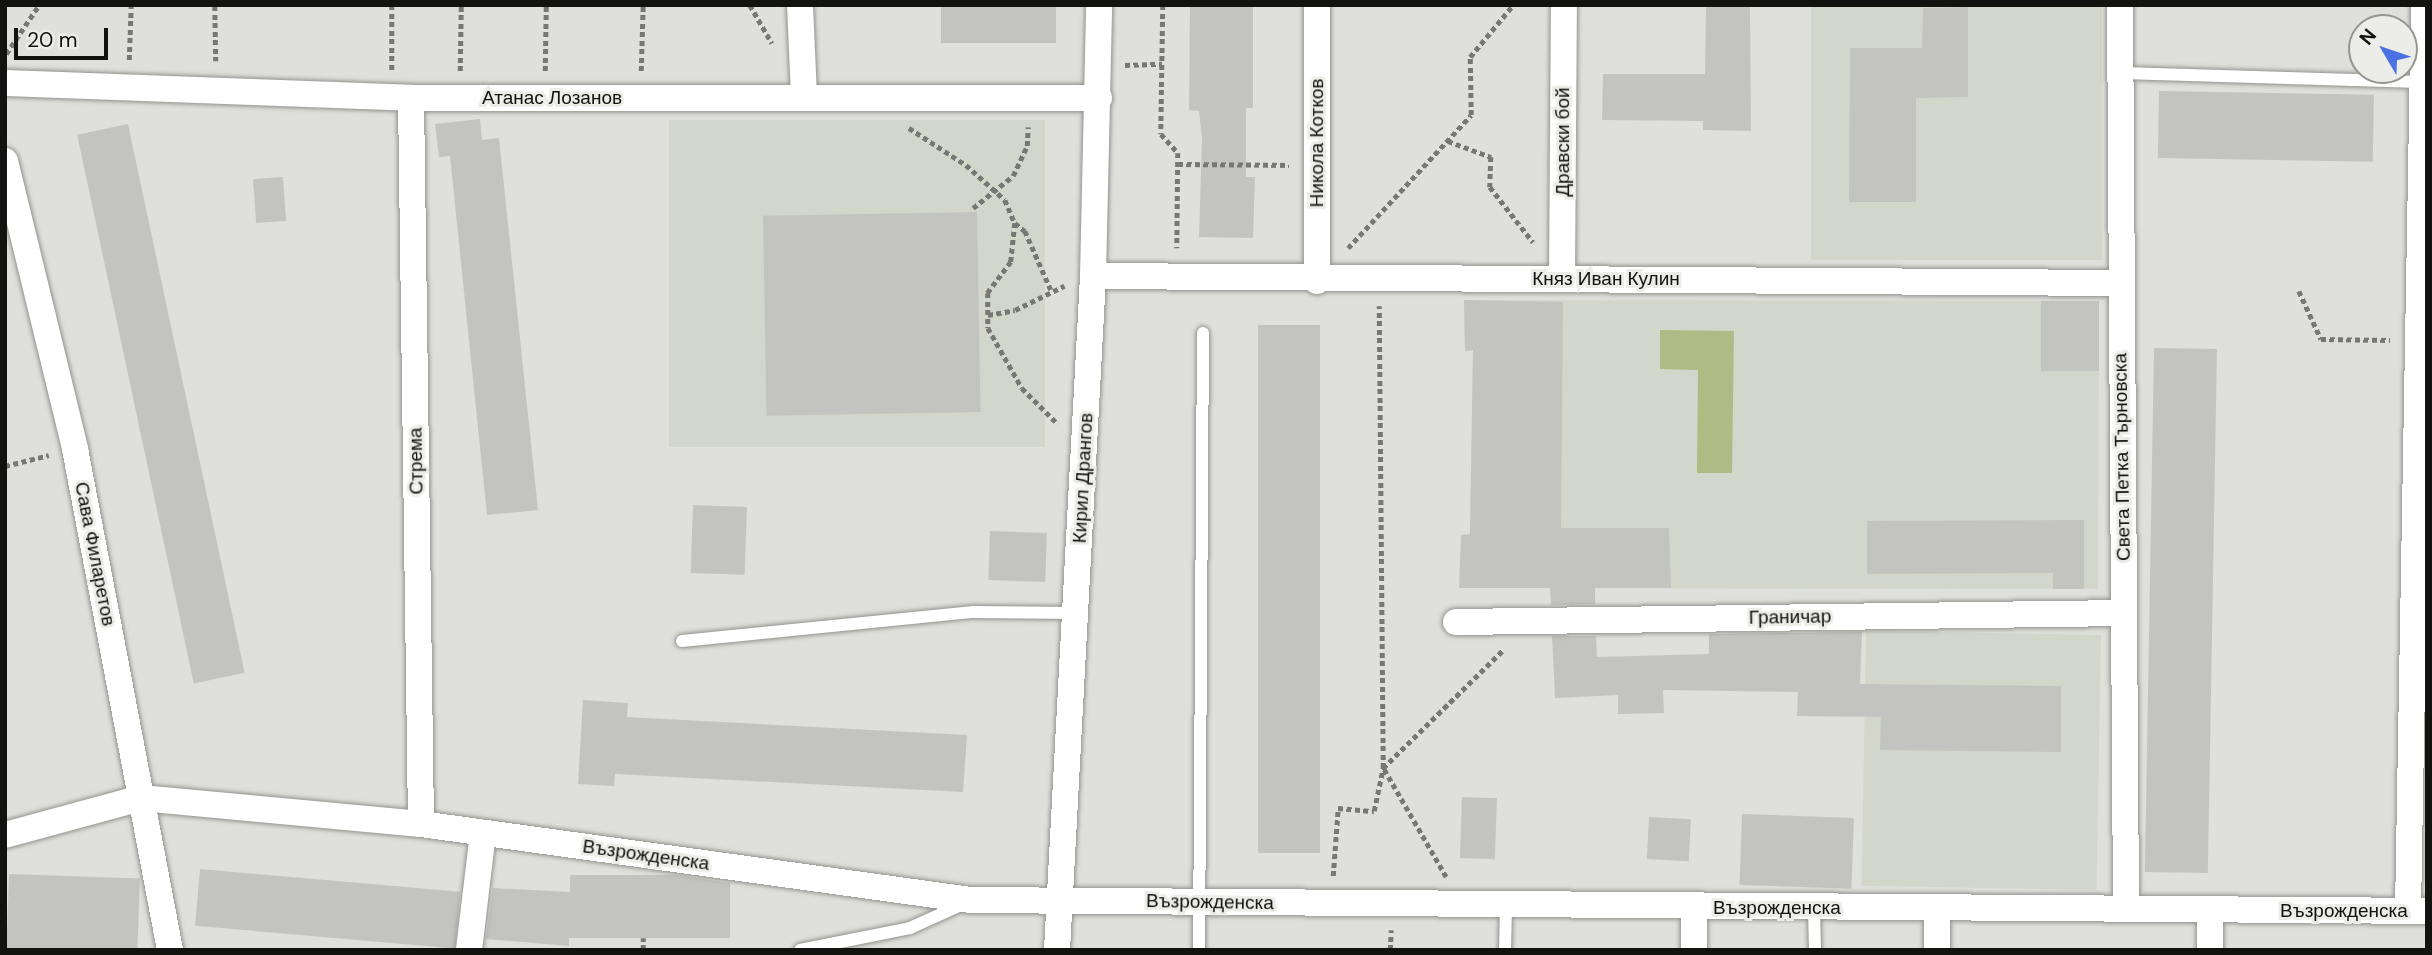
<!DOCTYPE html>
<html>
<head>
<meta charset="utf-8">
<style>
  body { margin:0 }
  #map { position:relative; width:2432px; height:955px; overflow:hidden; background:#dfe0db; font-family:"DM Sans",sans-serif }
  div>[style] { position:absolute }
  .built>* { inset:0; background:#d3d6ca; transform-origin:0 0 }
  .green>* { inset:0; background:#afba84 }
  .building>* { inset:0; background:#c3c4bf; transform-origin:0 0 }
  .path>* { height:4.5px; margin-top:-2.25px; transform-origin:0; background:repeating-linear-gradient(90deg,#777875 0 5px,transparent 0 8.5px) }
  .roads { filter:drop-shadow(0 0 2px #92938e) drop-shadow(0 0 2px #92938e) }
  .service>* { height:12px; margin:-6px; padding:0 6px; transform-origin:6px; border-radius:6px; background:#fff }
  .minor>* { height:26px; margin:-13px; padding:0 13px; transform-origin:13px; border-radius:13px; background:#fff }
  span { translate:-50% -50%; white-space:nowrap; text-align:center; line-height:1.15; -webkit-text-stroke:6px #ecede8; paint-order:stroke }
  .street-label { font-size:19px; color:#121211 }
  .frame { position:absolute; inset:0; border:7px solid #121211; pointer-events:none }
  .north { position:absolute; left:2348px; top:14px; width:70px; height:70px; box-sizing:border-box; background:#ecede8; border:2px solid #959592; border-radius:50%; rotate:309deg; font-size:19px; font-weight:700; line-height:28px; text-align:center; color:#121211 }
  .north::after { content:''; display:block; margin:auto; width:24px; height:32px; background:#4b71e5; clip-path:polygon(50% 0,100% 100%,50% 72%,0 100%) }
  .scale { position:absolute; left:14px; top:28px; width:94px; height:32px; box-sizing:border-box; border:4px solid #121211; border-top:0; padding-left:9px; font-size:21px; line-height:24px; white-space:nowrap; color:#121211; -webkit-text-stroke:5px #ecede8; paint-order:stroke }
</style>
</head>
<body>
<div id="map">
  <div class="built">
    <i style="left:1811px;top:5px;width:291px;height:255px"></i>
    <i style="left:1045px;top:120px;width:327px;height:376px;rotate:90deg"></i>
    <i style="clip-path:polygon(1464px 300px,2099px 301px,2098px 589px,1459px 588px,1470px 534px,1473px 351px,1465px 351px)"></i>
    <i style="left:2101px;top:635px;width:255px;height:235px;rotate:91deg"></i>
  </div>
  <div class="green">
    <i style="clip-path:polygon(1660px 330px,1734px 331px,1732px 473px,1697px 473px,1698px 370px,1660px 369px)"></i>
  </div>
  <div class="building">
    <i style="left:1056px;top:5px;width:38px;height:115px;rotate:90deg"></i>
    <i style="clip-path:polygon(1190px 5px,1253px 5px,1253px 108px,1246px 108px,1246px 177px,1255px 177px,1253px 238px,1199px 237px,1202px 138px,1199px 111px,1189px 110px)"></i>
    <i style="clip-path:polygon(1706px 5px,1750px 5px,1751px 131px,1703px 130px,1703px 121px,1602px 120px,1603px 74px,1705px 74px)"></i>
    <i style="clip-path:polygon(1968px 7px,1968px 97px,1916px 98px,1916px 202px,1849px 202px,1850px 48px,1922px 48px,1923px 8px)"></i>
    <i style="left:2159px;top:91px;width:215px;height:67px;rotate:1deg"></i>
    <i style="clip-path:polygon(480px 119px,482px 140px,499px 138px,538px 510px,487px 515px,450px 156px,439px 157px,435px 124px)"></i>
    <i style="left:128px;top:124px;width:561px;height:52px;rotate:78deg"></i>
    <i style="left:283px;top:177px;width:44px;height:30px;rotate:86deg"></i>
    <i style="left:977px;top:212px;width:200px;height:214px;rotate:89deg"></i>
    <i style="clip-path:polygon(1464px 300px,1563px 302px,1561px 528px,1669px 528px,1671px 588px,1595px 588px,1595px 604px,1551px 605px,1550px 588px,1459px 588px,1461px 535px,1470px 534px,1473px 350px,1465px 351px)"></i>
    <i style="left:2041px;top:301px;width:58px;height:70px"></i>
    <i style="left:1258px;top:325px;width:62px;height:528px"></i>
    <i style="left:2154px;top:348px;width:63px;height:524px;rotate:1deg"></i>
    <i style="left:693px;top:505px;width:54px;height:68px;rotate:2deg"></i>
    <i style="clip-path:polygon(2084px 520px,2084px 589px,2053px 589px,2053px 573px,1867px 574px,1867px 521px)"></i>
    <i style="left:990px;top:531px;width:57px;height:49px;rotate:2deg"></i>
    <i style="clip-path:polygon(1862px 632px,1860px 684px,2061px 686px,2061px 752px,1880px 750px,1881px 717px,1797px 716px,1798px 692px,1663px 690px,1664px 713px,1618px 714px,1618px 695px,1555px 698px,1552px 636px,1596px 636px,1597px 657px,1709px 654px,1709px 634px)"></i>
    <i style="clip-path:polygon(583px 700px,628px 703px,627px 717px,967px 735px,963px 792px,615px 774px,614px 786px,578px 784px)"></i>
    <i style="left:1462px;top:797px;width:35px;height:61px;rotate:2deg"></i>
    <i style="left:1742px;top:814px;width:112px;height:71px;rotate:2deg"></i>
    <i style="left:1649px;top:817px;width:42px;height:42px;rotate:3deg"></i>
    <i style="left:200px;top:869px;width:261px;height:57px;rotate:5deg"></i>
    <i style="left:9px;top:874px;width:131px;height:76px;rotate:2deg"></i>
    <i style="clip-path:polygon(570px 875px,676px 875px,730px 883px,730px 938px,569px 938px,569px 946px,486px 939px,493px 888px,570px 892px)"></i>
  </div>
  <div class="path">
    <i style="left:183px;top:5px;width:73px"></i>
    <i style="left:392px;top:5px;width:66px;rotate:90deg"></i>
    <i style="left:750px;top:5px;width:44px;rotate:59.9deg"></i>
    <i style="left:1163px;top:5px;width:129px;rotate:90.9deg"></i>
    <i style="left:1161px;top:134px;width:25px;rotate:48deg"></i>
    <i style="left:1178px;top:153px;width:95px;rotate:90.6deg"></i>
    <i style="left:215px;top:6px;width:55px;rotate:89deg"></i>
    <i style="left:6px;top:54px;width:59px;rotate:-56deg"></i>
    <i style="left:129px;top:60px;width:55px;rotate:-87.9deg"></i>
    <i style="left:1125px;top:65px;width:37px;rotate:-2deg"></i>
    <i style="left:460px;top:71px;width:66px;rotate:-89.1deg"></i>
    <i style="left:545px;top:71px;width:66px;rotate:-89.1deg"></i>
    <i style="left:641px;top:71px;width:66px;rotate:-88.3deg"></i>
    <i style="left:909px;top:128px;width:68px;rotate:33deg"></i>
    <i style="left:966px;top:165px;width:52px;rotate:41.9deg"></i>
    <i style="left:1005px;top:200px;width:25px;rotate:67deg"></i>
    <i style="left:1015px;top:223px;width:39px;rotate:96deg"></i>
    <i style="left:1011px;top:262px;width:39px;rotate:127deg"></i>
    <i style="left:988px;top:293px;width:35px;rotate:90deg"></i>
    <i style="left:988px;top:328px;width:69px;rotate:60.5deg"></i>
    <i style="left:1022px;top:388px;width:51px;rotate:45deg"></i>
    <i style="left:1448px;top:141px;width:46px;rotate:20.4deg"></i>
    <i style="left:1491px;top:157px;width:30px;rotate:92deg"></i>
    <i style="left:1490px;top:187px;width:70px;rotate:52deg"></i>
    <i style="left:1178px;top:164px;width:111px;rotate:0.5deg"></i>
    <i style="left:973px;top:208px;width:51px;rotate:-38.7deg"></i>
    <i style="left:1013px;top:176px;width:33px;rotate:-65deg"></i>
    <i style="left:1027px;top:146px;width:19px;rotate:-87deg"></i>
    <i style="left:1015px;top:223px;width:13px;rotate:39deg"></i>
    <i style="left:1025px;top:231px;width:64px;rotate:66.2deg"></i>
    <i style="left:1348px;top:248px;width:181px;rotate:-47.2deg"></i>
    <i style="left:1471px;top:115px;width:58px;rotate:-91deg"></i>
    <i style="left:1470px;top:57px;width:67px;rotate:-50.4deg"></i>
    <i style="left:2299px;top:291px;width:53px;rotate:65.4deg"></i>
    <i style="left:2321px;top:339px;width:69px;rotate:0.8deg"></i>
    <i style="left:988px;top:315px;width:27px;rotate:-10deg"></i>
    <i style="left:1015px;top:310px;width:55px;rotate:-26.1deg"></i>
    <i style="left:5px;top:466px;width:45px;rotate:-14deg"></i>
    <i style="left:1333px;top:876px;width:68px;rotate:-85.8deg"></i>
    <i style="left:1338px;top:808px;width:36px;rotate:5deg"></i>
    <i style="left:1374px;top:811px;width:44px;rotate:-78.2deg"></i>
    <i style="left:1383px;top:768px;width:462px;rotate:-90.5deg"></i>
    <i style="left:1446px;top:877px;width:126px;rotate:-120deg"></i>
    <i style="left:1383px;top:768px;width:167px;rotate:-44.5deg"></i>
    <i style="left:643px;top:950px;width:12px;rotate:-90deg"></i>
    <i style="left:1390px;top:950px;width:20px;rotate:-87deg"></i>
  </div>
  <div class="roads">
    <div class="service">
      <i style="left:2120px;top:73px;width:302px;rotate:1.7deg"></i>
      <i style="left:682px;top:641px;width:293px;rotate:-5.7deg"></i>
      <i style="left:974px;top:612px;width:102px;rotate:0.6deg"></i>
      <i style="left:1814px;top:907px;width:43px;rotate:88.7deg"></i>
      <i style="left:800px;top:950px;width:112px;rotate:-11.3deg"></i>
      <i style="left:910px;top:928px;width:60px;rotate:-24.4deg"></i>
      <i style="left:1199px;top:950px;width:617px;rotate:-89.63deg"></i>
      <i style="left:1505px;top:950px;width:45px;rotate:-88.7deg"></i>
    </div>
    <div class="minor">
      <i style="left:800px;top:5px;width:93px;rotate:87.5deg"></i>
      <i style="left:1317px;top:5px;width:276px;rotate:90deg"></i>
      <i style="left:2120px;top:5px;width:904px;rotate:89.62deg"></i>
      <i style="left:5px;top:83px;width:406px;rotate:2.1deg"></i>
      <i style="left:411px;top:98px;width:688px"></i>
      <i style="left:411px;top:98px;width:726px;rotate:89.21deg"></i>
      <i style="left:5px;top:161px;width:296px;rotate:76.3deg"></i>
      <i style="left:75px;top:449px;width:510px;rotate:79.26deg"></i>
      <i style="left:1093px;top:276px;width:1026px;rotate:0.39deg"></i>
      <i style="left:1562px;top:279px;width:274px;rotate:-89.6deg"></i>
      <i style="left:1456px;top:622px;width:668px;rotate:-0.77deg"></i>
      <i style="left:5px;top:835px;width:141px;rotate:-15.2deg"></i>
      <i style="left:141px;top:798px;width:281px;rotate:5.3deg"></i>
      <i style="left:421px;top:824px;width:555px;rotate:7.87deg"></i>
      <i style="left:971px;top:900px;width:1456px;rotate:0.43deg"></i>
      <i style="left:1937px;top:907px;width:43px;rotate:90deg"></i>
      <i style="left:1694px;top:908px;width:42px;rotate:90deg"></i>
      <i style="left:2408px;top:911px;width:906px;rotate:-88.99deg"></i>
      <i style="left:469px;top:950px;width:118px;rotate:-83.2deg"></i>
      <i style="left:1057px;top:950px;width:675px;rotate:-86.94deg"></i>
      <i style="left:1093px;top:276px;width:271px;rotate:-88.7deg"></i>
      <i style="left:2210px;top:950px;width:40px;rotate:-90deg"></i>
    </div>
  </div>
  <div class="street-label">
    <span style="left:552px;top:98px">Атанас Лозанов</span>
    <span style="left:1563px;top:142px;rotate:-90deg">Дравски бой</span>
    <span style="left:1317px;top:143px;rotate:-90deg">Никола Котков</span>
    <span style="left:1606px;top:279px">Княз Иван Кулин</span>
    <span style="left:2122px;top:457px;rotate:-91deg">Света Петка Търновска</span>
    <span style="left:416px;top:461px;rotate:-91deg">Стрема</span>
    <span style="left:1083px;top:478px;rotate:-87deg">Кирил Дрангов</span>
    <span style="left:95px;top:554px;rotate:79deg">Сава Филаретов</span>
    <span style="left:1790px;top:617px;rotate:-1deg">Граничар</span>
    <span style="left:646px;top:855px;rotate:8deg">Възрожденска</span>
    <span style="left:1210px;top:902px;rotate:1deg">Възрожденска</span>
    <span style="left:1777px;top:908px">Възрожденска</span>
    <span style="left:2344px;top:911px">Възрожденска</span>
  </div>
  <div class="frame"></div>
  <div class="north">N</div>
  <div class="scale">20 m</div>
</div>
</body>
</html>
